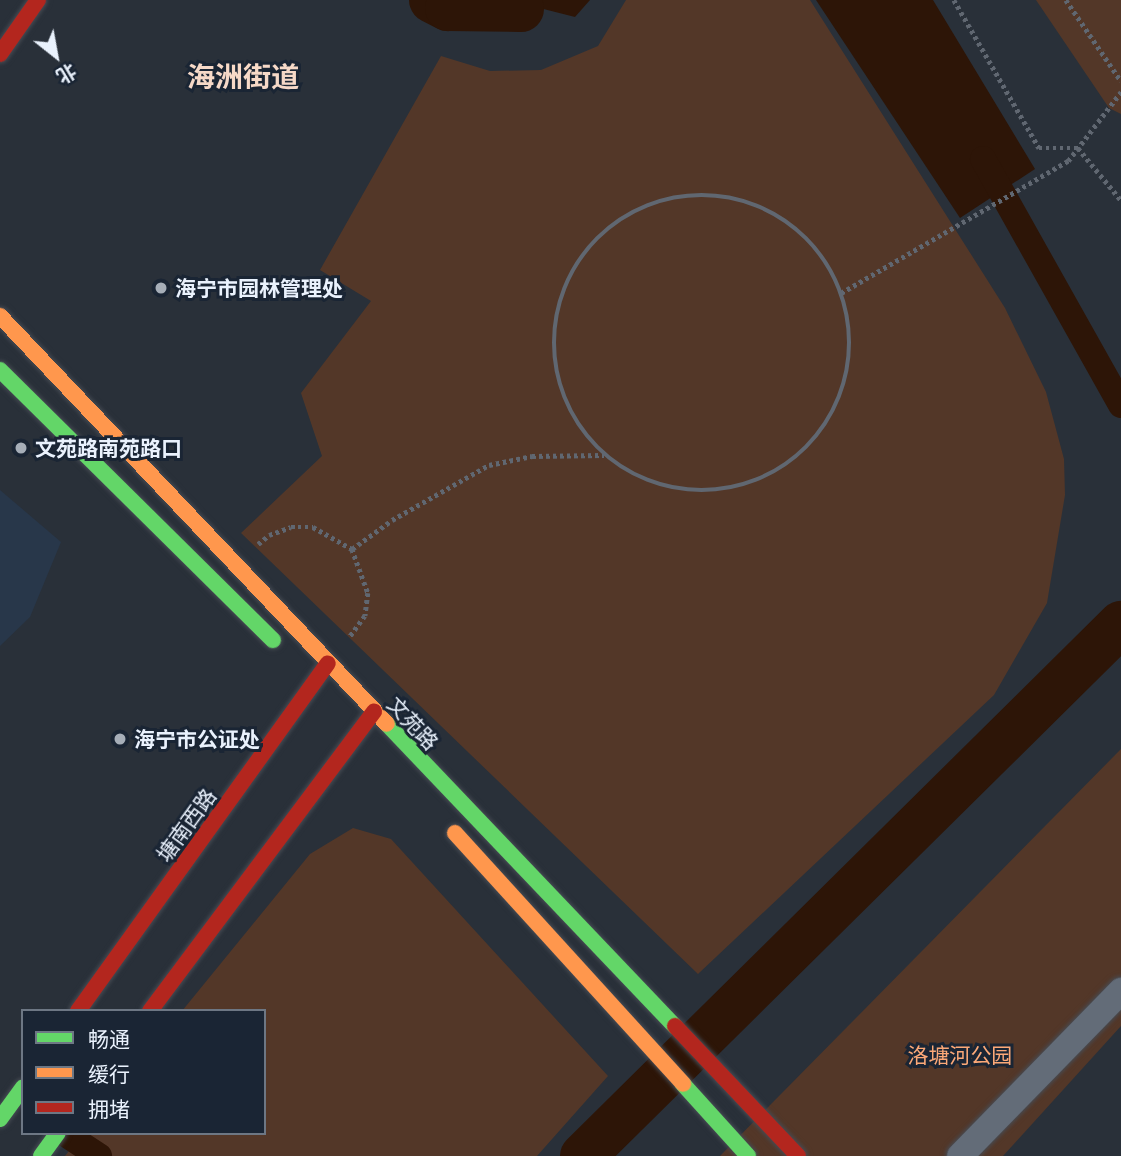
<!DOCTYPE html>
<html>
<head>
<meta charset="utf-8">
<style>
  body { margin:0 }
  #map { position:relative; width:1121px; height:1156px; overflow:hidden; background:#293039; font-family:Lato,"Noto Sans SC",sans-serif }
  div>[style] { position:absolute }
  .built>* { inset:0; background:#28374a }
  .green>* { inset:0; background:#533728 }
  .water>* { inset:0; background:#2d1507 }
  .canal>* { height:26px; margin:-13px; padding:0 13px; transform-origin:13px; border-radius:13px; background:#2d1507 }
  .river>* { height:46px; margin:-23px; padding:0 23px; transform-origin:23px; border-radius:23px; background:#2d1507 }
  .path>* { height:4.5px; margin-top:-2.25px; transform-origin:0; background:repeating-linear-gradient(90deg,#606771 0 3.5px,transparent 0 7px) }
  .path>.ring { margin:-2.25px; padding:0; box-sizing:content-box; background:none; border:4.5px solid #606771; border-radius:50% }
  .roads { filter:drop-shadow(0 0 2px #464b53) drop-shadow(0 0 2px #464b53) }
  .street>* { height:26px; margin:-13px; padding:0 13px; transform-origin:13px; border-radius:13px; background:#636c78 }
  .fast>* { height:16px; margin:-8px; padding:0 8px; transform-origin:8px; border-radius:8px; background:#63d668 }
  .slow>* { height:16px; margin:-8px; padding:0 8px; transform-origin:8px; border-radius:8px; background:#ff974d }
  .jam>* { height:16px; margin:-8px; padding:0 8px; transform-origin:8px; border-radius:8px; background:#b3261e }
  .dots>* { width:19px; height:19px; translate:-50% -50%; box-sizing:border-box; border:4px solid #1a2534; border-radius:50% }
  span { translate:-50% -50%; white-space:nowrap; text-align:center; line-height:1.15; -webkit-text-stroke:6px #1a2534; paint-order:stroke }
  .poi-label { font-size:21px; color:#eaf2fd; font-weight:700 }
  .left { translate:0 -50%; text-align:left }
  .street-label { font-size:21px; color:#eaf2fd }
  .park-label { font-size:21px; color:#fca978 }
  .district-label { font-size:28px; color:#f6d9c8; font-weight:700 }
  .legend { position:absolute; left:21px; top:1009px; width:245px; height:126px; box-sizing:border-box; background:#1a2534; border:2px solid #6d7784; margin:0; padding:9px 12px; list-style:none; font-size:21px; color:#eaf2fd }
  .legend li { display:flex; align-items:center; gap:14px; height:35px }
  .legend b { width:35px; border:2px solid #6d7784 }
  .north { position:absolute; left:21px; top:21px; width:70px; height:70px; -webkit-text-stroke:5px #1a2534; paint-order:stroke; rotate:149deg; font-size:19px; font-weight:700; line-height:28px; text-align:center; color:#eaf2fd }
  .north::after { content:''; display:block; margin:auto; width:24px; height:32px; background:#eaf2fd; clip-path:polygon(50% 0,100% 100%,50% 72%,0 100%) }
</style>
</head>
<body>
<div id="map">
  <div class="built">
    <i style="clip-path:polygon(0 490px,61px 542px,30px 617px,0 646px)"></i>
  </div>
  <div class="green">
    <i style="clip-path:polygon(626px 0,810px 0,1005px 308px,1046px 392px,1064px 459px,1065px 495px,1047px 603px,994px 695px,698px 974px,241px 533px,322px 456px,301px 393px,371px 301px,320px 270px,441px 56px,490px 71px,541px 70px,598px 46px)"></i>
    <i style="clip-path:polygon(1036px 0,1121px 0,1121px 114px,1109px 108px)"></i>
    <i style="clip-path:polygon(1121px 749px,1121px 1026px,1003px 1156px,720px 1156px)"></i>
    <i style="clip-path:polygon(353px 828px,391px 839px,608px 1076px,537px 1156px,65px 1156px,83px 1133px,264px 1133px,264px 1011px,182px 1011px,310px 854px)"></i>
  </div>
  <div class="water">
    <i style="clip-path:polygon(508px 0,590px 0,575px 17px)"></i>
    <i style="clip-path:polygon(816px 0,933px 0,1035px 169px,960px 218px)"></i>
  </div>
  <div class="canal">
    <i style="left:521px;top:9px;width:11px;rotate:-56deg"></i>
    <i style="left:983px;top:159px;width:282px;rotate:60.7deg"></i>
    <i style="left:64px;top:1133px;width:42px;rotate:33.3deg"></i>
  </div>
  <div class="river">
    <i style="left:432px;top:0;width:18px;rotate:27deg"></i>
    <i style="left:448px;top:8px;width:73px;rotate:0.8deg"></i>
    <i style="left:583px;top:1156px;width:757px;rotate:-44.68deg"></i>
  </div>
  <div class="path">
    <i style="left:954px;top:0;width:171px;rotate:60.1deg"></i>
    <i style="left:1039px;top:148px;width:39px"></i>
    <i style="left:1078px;top:148px;width:67px;rotate:50.4deg"></i>
    <i style="left:1066px;top:0;width:98px;rotate:55.8deg"></i>
    <i class="ring" style="left:554px;top:195px;width:291.5px;height:291.5px"></i>
    <i style="left:841px;top:293px;width:263px;rotate:-30.2deg"></i>
    <i style="left:1068px;top:161px;width:87px;rotate:-52.5deg"></i>
    <i style="left:258px;top:544px;width:14px;rotate:-39deg"></i>
    <i style="left:269px;top:535px;width:23px;rotate:-20deg"></i>
    <i style="left:291px;top:527px;width:22px"></i>
    <i style="left:313px;top:527px;width:45px;rotate:29.4deg"></i>
    <i style="left:352px;top:549px;width:47px;rotate:70deg"></i>
    <i style="left:368px;top:593px;width:23px;rotate:97deg"></i>
    <i style="left:365px;top:616px;width:27px;rotate:126deg"></i>
    <i style="left:352px;top:549px;width:49px;rotate:-35.9deg"></i>
    <i style="left:392px;top:520px;width:112px;rotate:-29.6deg"></i>
    <i style="left:489px;top:465px;width:44px;rotate:-11.8deg"></i>
    <i style="left:532px;top:456px;width:72px;rotate:-0.8deg"></i>
  </div>
  <div class="roads">
    <div class="street">
      <i style="left:960px;top:1156px;width:231px;rotate:-45.7deg"></i>
    </div>
    <div class="fast">
      <i style="left:0;top:370px;width:384px;rotate:44.7deg"></i>
      <i style="left:387px;top:724px;width:417px;rotate:46.4deg"></i>
      <i style="left:683px;top:1084px;width:97px;rotate:47.9deg"></i>
      <i style="left:0;top:1119px;width:39px;rotate:-54deg"></i>
      <i style="left:41px;top:1156px;width:29px;rotate:-54deg"></i>
    </div>
    <div class="slow">
      <i style="left:0;top:316px;width:562px;rotate:46.51deg"></i>
      <i style="left:455px;top:833px;width:339px;rotate:47.7deg"></i>
    </div>
    <div class="jam">
      <i style="left:0;top:54px;width:66px;rotate:-54.9deg"></i>
      <i style="left:78px;top:1011px;width:428px;rotate:-54.3deg"></i>
      <i style="left:150px;top:1011px;width:374px;rotate:-53.2deg"></i>
      <i style="left:675px;top:1026px;width:179px;rotate:46.6deg"></i>
    </div>
  </div>
  <div class="dots">
    <i style="left:161px;top:288px;background:#a6aeb8"></i>
    <i style="left:21px;top:448px;background:#a6aeb8"></i>
    <i style="left:120px;top:739px;background:#a6aeb8"></i>
  </div>
  <div class="poi-label">
    <span class="left" style="left:175px;top:288px">海宁市园林管理处</span>
    <span class="left" style="left:35px;top:448px">文苑路南苑路口</span>
    <span class="left" style="left:134px;top:739px">海宁市公证处</span>
  </div>
  <div class="street-label">
    <span style="left:413px;top:723px;rotate:47deg">文苑路</span>
    <span style="left:186px;top:825px;rotate:-54deg">塘南西路</span>
  </div>
  <div class="park-label">
    <span style="left:960px;top:1055px">洛塘河公园</span>
  </div>
  <div class="district-label">
    <span style="left:243px;top:76px">海洲街道</span>
  </div>
  <ul class="legend">
  <li><b style="height:9px;background:#63d668"></b>畅通</li>
  <li><b style="height:9px;background:#ff974d"></b>缓行</li>
  <li><b style="height:9px;background:#b3261e"></b>拥堵</li>
  </ul>
  <div class="north">北</div>
</div>
</body>
</html>
